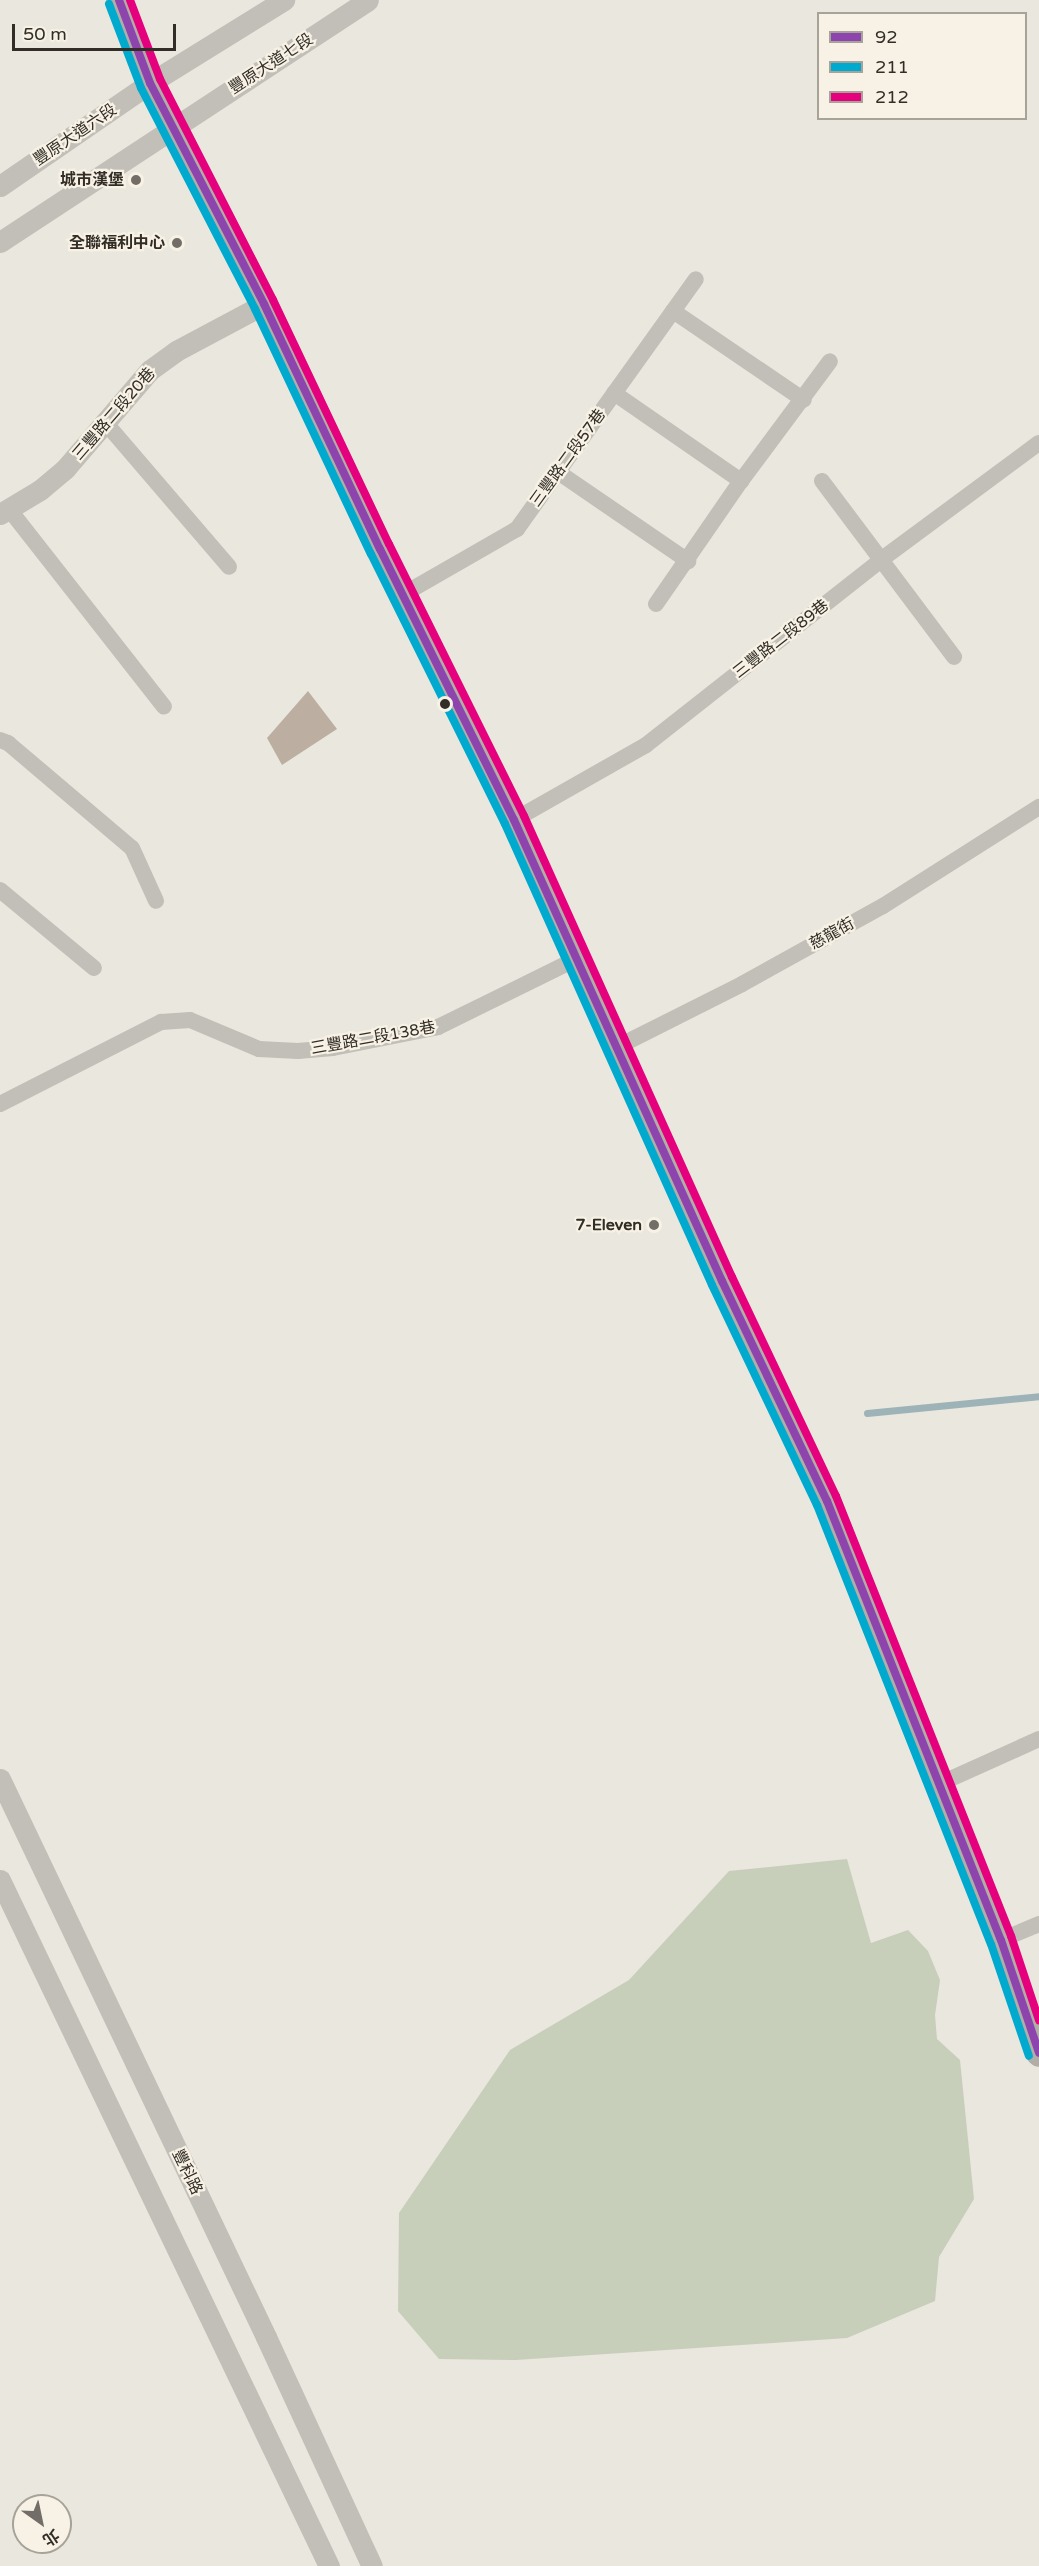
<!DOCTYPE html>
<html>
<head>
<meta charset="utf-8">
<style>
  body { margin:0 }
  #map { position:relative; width:1039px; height:2566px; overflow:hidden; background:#eae7de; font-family:"Varela Round","Noto Sans TC",sans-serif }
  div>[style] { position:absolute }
  .green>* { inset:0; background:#c7cfba }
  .stream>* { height:7px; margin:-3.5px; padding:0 3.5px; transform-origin:3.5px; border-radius:3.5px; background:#9db3b8 }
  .building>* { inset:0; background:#bcafa2 }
  .minor>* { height:16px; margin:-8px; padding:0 8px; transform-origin:8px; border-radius:8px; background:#c2bfb8 }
  .tertiary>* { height:21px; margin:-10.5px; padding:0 10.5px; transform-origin:10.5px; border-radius:10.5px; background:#c2bfb8 }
  .primary>* { height:27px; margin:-13.5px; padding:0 13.5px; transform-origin:13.5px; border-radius:13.5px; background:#b1ada7 }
  .bus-1>* { height:8px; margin:-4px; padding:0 4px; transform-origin:4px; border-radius:4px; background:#8e44ad }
  .bus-2>* { height:8px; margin:-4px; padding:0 4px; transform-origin:4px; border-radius:4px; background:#00a9ce }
  .bus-3>* { height:8px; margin:-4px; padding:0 4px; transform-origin:4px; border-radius:4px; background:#e5007d }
  .dots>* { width:16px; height:16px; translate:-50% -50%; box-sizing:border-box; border:3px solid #f7f2e5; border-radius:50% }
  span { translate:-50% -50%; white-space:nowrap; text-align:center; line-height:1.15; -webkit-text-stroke:4.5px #f7f2e5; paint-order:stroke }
  .street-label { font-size:16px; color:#322d27 }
  .poi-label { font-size:16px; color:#322d27; font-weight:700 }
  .right { translate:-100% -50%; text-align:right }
  .legend { position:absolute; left:817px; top:12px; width:210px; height:108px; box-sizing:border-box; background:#f7f2e5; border:2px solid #a8a399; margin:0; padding:8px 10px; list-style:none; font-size:18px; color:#322d27 }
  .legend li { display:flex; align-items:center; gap:12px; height:30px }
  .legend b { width:30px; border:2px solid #a8a399 }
  .north { position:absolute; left:12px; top:2494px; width:60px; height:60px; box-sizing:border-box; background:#f7f2e5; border:2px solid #a8a399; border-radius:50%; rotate:147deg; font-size:16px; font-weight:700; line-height:24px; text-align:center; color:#322d27 }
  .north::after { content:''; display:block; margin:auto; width:21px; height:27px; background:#726e67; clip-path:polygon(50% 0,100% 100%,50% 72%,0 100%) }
  .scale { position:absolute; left:12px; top:24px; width:164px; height:27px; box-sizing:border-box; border:3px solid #322d27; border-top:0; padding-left:8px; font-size:18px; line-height:21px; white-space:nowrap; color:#322d27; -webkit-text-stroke:4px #f7f2e5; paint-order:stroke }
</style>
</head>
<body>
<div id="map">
  <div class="green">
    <i style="clip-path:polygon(847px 1859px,871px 1943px,908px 1930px,928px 1951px,940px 1980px,935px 2015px,937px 2039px,960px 2060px,974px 2199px,939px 2257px,935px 2301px,847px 2338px,516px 2360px,439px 2359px,398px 2311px,399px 2213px,510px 2050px,629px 1980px,729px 1871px)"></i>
  </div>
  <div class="stream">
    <i style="left:867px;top:1413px;width:173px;rotate:-5.6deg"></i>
  </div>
  <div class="building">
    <i style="clip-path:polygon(308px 691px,337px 729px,282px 765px,267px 738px)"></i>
  </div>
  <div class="minor">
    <i style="left:673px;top:311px;width:158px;rotate:34.2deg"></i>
    <i style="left:614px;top:393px;width:155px;rotate:34.7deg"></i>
    <i style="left:104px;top:421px;width:192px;rotate:49.4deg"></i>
    <i style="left:558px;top:472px;width:158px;rotate:34.4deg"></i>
    <i style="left:822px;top:481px;width:220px;rotate:53.1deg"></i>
    <i style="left:9px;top:509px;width:251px;rotate:51.9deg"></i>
    <i style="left:402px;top:595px;width:133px;rotate:-29.9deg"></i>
    <i style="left:517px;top:529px;width:307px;rotate:-54.4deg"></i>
    <i style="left:656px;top:604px;width:150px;rotate:-55.4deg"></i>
    <i style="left:741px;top:481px;width:149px;rotate:-53.4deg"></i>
    <i style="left:0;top:740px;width:9px;rotate:21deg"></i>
    <i style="left:8px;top:743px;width:162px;rotate:40.3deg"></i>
    <i style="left:132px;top:848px;width:58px;rotate:65.6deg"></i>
    <i style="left:514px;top:820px;width:152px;rotate:-29.6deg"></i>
    <i style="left:646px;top:745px;width:300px;rotate:-38.2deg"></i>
    <i style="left:882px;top:559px;width:195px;rotate:-36.5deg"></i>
    <i style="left:0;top:890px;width:122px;rotate:39.7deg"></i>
    <i style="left:617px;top:1047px;width:140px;rotate:-26.7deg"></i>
    <i style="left:742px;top:984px;width:161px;rotate:-29deg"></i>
    <i style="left:883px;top:906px;width:185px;rotate:-32.4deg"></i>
    <i style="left:0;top:1104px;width:181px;rotate:-27deg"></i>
    <i style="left:161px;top:1022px;width:29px;rotate:-4deg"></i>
    <i style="left:190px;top:1020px;width:75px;rotate:22.8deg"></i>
    <i style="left:259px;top:1049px;width:39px;rotate:3deg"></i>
    <i style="left:298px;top:1051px;width:35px;rotate:-5deg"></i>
    <i style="left:333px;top:1048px;width:107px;rotate:-11.3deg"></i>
    <i style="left:438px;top:1027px;width:154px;rotate:-26.2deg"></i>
    <i style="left:939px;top:1784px;width:110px;rotate:-24.2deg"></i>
    <i style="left:1001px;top:1940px;width:41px;rotate:-22.8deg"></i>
  </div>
  <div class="tertiary">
    <i style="left:0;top:186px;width:182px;rotate:-34.5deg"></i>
    <i style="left:150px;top:83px;width:158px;rotate:-31.8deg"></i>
    <i style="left:0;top:242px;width:440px;rotate:-33.3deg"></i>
    <i style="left:0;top:514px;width:47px;rotate:-31deg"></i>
    <i style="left:40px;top:490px;width:33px;rotate:-40deg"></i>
    <i style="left:65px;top:469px;width:130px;rotate:-49.4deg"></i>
    <i style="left:150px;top:370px;width:32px;rotate:-36deg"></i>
    <i style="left:176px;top:351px;width:100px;rotate:-28.1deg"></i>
    <i style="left:0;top:1779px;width:618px;rotate:64.51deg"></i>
    <i style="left:266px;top:2337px;width:252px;rotate:65.2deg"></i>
    <i style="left:0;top:1880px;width:761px;rotate:64.38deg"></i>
  </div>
  <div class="primary">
    <i style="left:119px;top:0;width:89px;rotate:69.5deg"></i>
    <i style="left:150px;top:83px;width:249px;rotate:62.7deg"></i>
    <i style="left:264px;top:304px;width:271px;rotate:64.7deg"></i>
    <i style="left:380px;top:549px;width:302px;rotate:63.7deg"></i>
    <i style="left:514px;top:820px;width:506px;rotate:65.72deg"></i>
    <i style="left:722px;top:1281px;width:244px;rotate:64.5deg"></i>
    <i style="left:827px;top:1501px;width:472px;rotate:68.4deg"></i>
    <i style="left:1001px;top:1940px;width:119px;rotate:71.4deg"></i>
  </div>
  <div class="bus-1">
    <i style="left:119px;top:0;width:89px;rotate:69.5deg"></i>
    <i style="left:150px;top:83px;width:249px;rotate:62.7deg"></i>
    <i style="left:264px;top:304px;width:271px;rotate:64.7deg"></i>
    <i style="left:380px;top:549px;width:302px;rotate:63.7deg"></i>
    <i style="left:514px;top:820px;width:506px;rotate:65.72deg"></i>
    <i style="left:722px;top:1281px;width:244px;rotate:64.5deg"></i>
    <i style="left:827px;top:1501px;width:472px;rotate:68.4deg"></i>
    <i style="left:1001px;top:1940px;width:119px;rotate:71.4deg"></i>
  </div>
  <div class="bus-2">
    <i style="left:109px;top:4px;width:90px;rotate:69.1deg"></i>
    <i style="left:141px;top:88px;width:249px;rotate:62.7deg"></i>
    <i style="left:255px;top:309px;width:271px;rotate:64.7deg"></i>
    <i style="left:371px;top:554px;width:301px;rotate:63.6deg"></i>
    <i style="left:505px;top:824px;width:505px;rotate:65.82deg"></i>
    <i style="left:712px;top:1285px;width:244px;rotate:64.5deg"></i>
    <i style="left:817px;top:1505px;width:472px;rotate:68.4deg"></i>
    <i style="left:991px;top:1944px;width:118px;rotate:71.3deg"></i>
  </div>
  <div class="bus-3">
    <i style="left:130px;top:0;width:85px;rotate:69.2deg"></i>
    <i style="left:160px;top:79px;width:248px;rotate:62.9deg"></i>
    <i style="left:273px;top:300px;width:270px;rotate:64.6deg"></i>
    <i style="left:389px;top:544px;width:304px;rotate:63.6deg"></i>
    <i style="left:524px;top:816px;width:506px;rotate:65.72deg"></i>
    <i style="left:732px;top:1277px;width:242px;rotate:64.6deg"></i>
    <i style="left:836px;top:1496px;width:474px;rotate:68.3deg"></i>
    <i style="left:1011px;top:1936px;width:89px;rotate:71.6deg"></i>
  </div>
  <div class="dots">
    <i style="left:136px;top:180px;background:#726e67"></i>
    <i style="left:177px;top:243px;background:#726e67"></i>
    <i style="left:445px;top:704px;background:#322d27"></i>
    <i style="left:654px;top:1225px;background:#726e67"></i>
  </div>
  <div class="street-label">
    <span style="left:271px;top:64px;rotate:-33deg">豐原大道七段</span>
    <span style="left:75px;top:135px;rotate:-34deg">豐原大道六段</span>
    <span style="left:114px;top:414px;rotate:-49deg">三豐路二段20巷</span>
    <span style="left:568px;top:458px;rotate:-54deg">三豐路二段57巷</span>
    <span style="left:781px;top:639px;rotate:-38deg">三豐路二段89巷</span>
    <span style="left:832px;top:934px;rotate:-29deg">慈龍街</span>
    <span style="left:373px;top:1038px;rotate:-10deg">三豐路二段138巷</span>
    <span style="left:187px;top:2172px;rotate:64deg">豐科路</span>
  </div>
  <div class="poi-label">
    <span class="right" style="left:124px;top:180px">城市漢堡</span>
    <span class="right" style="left:165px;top:243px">全聯福利中心</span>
    <span class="right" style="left:642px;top:1225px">7-Eleven</span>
  </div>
  <ul class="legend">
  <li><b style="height:8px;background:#8e44ad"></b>92</li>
  <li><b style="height:8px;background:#00a9ce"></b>211</li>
  <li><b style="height:8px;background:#e5007d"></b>212</li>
  </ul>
  <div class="north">北</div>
  <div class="scale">50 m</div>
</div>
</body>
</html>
